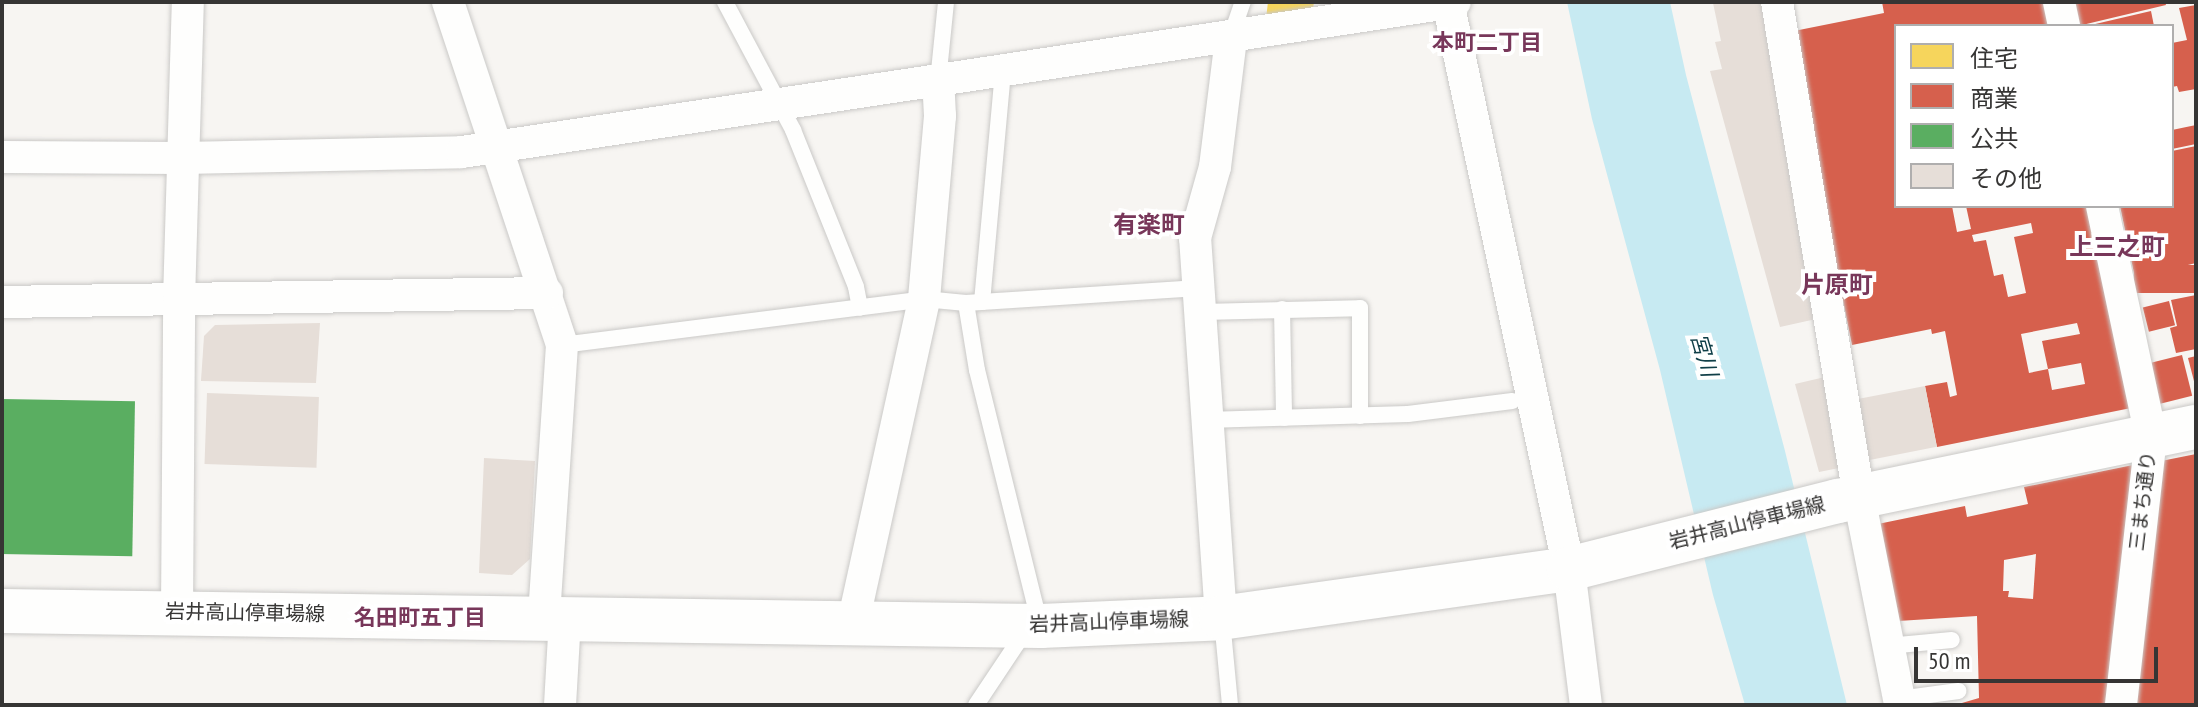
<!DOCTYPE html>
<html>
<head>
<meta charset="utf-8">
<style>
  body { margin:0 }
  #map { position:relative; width:2198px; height:707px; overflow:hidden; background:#f7f5f2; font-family:"PT Sans Narrow","Noto Sans JP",sans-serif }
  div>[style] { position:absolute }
  .water>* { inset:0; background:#c7eaf2 }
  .homes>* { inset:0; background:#f6d55c }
  .shops>* { inset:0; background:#d6604d; transform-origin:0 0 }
  .public>* { inset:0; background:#5aae61; transform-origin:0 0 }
  .building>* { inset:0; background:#e6ded8; transform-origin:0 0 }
  .roads { filter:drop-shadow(0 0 2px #cac9c7) drop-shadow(0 0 2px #cac9c7) }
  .service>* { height:16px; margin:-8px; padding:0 8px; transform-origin:8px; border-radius:8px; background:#fefefd }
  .minor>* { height:32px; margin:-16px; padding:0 16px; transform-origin:16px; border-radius:16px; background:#fefefd }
  .secondary>* { height:44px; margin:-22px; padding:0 22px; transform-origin:22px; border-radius:22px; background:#fefefd }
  span { translate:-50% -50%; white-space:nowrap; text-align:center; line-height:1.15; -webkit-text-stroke:8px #fff; paint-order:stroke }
  .street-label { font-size:20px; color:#363534 }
  .neighbourhood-label { font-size:22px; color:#78375a; font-weight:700 }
  .water-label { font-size:22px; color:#103f48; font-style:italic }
  .quarter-label { font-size:24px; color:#78375a; font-weight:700 }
  .frame { position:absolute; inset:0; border:4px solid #363534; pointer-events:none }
  .legend { position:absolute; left:1894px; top:24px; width:280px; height:184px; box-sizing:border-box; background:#fff; border:2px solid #afaeae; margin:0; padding:10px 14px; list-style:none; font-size:24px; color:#363534 }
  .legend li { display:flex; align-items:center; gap:16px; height:40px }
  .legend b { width:40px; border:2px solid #afaeae }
  .scale { position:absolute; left:1914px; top:647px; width:244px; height:36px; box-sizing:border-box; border:4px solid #363534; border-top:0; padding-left:10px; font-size:24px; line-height:28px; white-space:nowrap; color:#363534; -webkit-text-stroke:6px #fff; paint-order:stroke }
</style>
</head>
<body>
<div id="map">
  <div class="water">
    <i style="clip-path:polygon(1567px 2px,1670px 2px,1686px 75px,1785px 451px,1847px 705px,1745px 705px,1713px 595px,1660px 370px,1592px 119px)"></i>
  </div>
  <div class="homes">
    <i style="clip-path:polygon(1268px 2px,1314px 2px,1312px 15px,1266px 19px)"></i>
  </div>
  <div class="shops">
    <i style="clip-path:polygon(evenodd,1882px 2px,2049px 2px,2053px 26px,1896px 26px,1896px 206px,1952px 206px,1957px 232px,1971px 229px,1966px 206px,2090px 206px,2131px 408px,1937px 447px,1925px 386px,1947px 382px,1950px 397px,1957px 395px,1945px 331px,1932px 334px,1931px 329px,1852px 345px,1789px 32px,1884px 13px,1882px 2px,2031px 223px,2033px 233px,2014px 237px,2026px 293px,2008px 297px,2003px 274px,1994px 276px,1986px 240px,1974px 242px,1972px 235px,2031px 223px,1882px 2px,2077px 323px,2080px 334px,2042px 341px,2048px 369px,2081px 363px,2085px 384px,2052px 390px,2048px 369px,2029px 373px,2021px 334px,2077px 323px)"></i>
    <i style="clip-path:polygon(2072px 2px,2165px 2px,2166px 5px,2078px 26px)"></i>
    <i style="clip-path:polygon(2196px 5px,2196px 89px,2179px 92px,2177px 86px,2172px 87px,2172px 43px,2187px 40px,2179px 8px)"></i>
    <i style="clip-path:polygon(2151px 11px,2154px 26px,2091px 26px,2091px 25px)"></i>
    <i style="clip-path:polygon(2196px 125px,2196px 144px,2172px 149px,2172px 130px)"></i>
    <i style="clip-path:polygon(2196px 146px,2196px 263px,2135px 278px,2120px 206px,2172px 206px,2172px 151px)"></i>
    <i style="left:2196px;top:265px;width:28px;height:62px;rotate:90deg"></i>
    <i style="clip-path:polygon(2196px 295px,2196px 349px,2176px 353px,2170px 328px,2177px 326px,2171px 300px)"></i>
    <i style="left:2169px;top:301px;width:25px;height:27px;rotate:76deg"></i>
    <i style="left:2182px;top:355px;width:42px;height:38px;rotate:76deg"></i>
    <i style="clip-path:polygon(2196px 356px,2196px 385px,2195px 385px,2188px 358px)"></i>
    <i style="clip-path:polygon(2196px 454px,2196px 705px,2126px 705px,2156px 462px)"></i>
    <i style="clip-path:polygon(evenodd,2133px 465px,2109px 705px,1955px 705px,1979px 698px,1977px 616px,1898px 621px,1878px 524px,1965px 506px,1967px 517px,2028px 504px,2024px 487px,2133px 465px,2036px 554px,2033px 599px,2008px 597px,2009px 591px,2003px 591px,2004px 560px,2036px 554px)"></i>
  </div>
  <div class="public">
    <i style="left:2px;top:399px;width:133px;height:155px;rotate:1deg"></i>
  </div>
  <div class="building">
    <i style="clip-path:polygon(1761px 2px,1816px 319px,1780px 327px,1710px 71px,1722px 69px,1715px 42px,1721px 41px,1713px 3px)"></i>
    <i style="clip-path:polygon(320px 323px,316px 383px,201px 381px,204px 336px,215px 325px)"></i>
    <i style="clip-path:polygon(1825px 377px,1844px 467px,1819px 472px,1795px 384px)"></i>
    <i style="left:1925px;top:386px;width:62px;height:71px;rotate:79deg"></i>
    <i style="left:207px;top:393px;width:112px;height:71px;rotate:2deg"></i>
    <i style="clip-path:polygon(484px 458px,535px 461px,530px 559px,512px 575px,479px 573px)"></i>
  </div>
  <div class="roads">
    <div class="service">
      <i style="left:725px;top:2px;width:145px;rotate:62deg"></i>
      <i style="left:793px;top:130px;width:169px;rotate:68.1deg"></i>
      <i style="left:856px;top:287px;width:21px;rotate:79deg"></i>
      <i style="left:1231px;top:36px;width:36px;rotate:-71deg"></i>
      <i style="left:938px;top:81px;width:79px;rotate:-84.2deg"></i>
      <i style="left:982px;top:302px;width:232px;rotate:-84.8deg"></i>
      <i style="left:966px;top:303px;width:68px;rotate:80.7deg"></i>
      <i style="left:977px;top:370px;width:263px;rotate:76.1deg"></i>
      <i style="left:1282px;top:309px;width:109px;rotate:88.9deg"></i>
      <i style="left:1200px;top:312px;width:160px;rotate:-1.4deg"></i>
      <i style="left:1360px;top:308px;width:108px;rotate:90deg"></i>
      <i style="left:562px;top:345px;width:365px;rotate:-7.2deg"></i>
      <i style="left:924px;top:299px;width:42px;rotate:5.4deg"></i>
      <i style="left:966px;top:303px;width:233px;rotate:-3.7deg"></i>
      <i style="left:1206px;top:420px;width:202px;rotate:-1.7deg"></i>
      <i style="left:1408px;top:414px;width:105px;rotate:-7.1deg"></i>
      <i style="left:1222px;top:620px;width:85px;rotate:84.6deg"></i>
      <i style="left:1888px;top:646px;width:64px;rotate:-5.4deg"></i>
      <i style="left:1899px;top:699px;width:60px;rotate:-7.7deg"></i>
      <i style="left:976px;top:705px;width:90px;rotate:-56.3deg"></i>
    </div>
    <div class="minor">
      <i style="left:448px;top:2px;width:361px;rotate:71.6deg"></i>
      <i style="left:562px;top:345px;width:275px;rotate:93.8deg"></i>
      <i style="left:1448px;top:2px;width:580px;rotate:77.95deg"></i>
      <i style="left:1569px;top:569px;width:137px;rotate:82.9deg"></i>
      <i style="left:1777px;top:2px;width:502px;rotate:80.59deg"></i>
      <i style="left:1859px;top:497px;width:212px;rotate:78.8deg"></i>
      <i style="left:2059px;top:2px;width:25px;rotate:78deg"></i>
      <i style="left:2px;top:157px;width:181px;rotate:0.3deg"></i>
      <i style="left:183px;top:158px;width:279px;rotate:-1.2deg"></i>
      <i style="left:462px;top:152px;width:1004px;rotate:-8.59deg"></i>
      <i style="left:2102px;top:206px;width:236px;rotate:78deg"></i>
      <i style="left:2151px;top:437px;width:270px;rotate:96.4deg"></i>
      <i style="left:2px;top:302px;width:545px;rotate:-0.95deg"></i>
      <i style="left:177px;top:612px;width:312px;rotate:-89.6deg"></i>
      <i style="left:179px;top:300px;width:298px;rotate:-88.3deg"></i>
      <i style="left:1221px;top:618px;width:381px;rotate:-93.9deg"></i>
      <i style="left:1195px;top:238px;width:74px;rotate:-74.3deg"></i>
      <i style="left:1215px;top:167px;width:130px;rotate:-82.9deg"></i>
      <i style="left:853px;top:623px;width:332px;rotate:-77.6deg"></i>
      <i style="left:924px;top:299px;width:184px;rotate:-85deg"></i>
      <i style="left:940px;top:116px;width:35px;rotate:-93deg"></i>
      <i style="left:560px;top:705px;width:86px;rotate:-86.7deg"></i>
    </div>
    <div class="secondary">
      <i style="left:2px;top:611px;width:1039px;rotate:0.83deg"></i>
      <i style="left:1041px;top:626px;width:180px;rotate:-2.5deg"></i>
      <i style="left:1221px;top:618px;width:351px;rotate:-8deg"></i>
      <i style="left:1569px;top:569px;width:277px;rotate:-14.2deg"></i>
      <i style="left:1838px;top:501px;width:366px;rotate:-11.7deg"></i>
    </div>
  </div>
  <div class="street-label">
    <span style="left:2143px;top:501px;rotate:-83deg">三まち通り</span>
    <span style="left:1747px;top:523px;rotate:-14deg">岩井高山停車場線</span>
    <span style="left:245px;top:613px;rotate:1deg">岩井高山停車場線</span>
    <span style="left:1109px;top:622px;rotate:-2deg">岩井高山停車場線</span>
  </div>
  <div class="neighbourhood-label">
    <span style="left:1487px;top:43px">本町二丁目</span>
    <span style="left:420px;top:618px">名田町五丁目</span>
  </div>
  <div class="water-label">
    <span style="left:1704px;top:355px;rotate:74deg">宮川</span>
  </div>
  <div class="quarter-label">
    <span style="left:1149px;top:225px">有楽町</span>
    <span style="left:2117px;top:247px">上三之町</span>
    <span style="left:1837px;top:285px">片原町</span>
  </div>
  <div class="frame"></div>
  <ul class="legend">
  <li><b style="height:22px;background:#f6d55c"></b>住宅</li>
  <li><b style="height:22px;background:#d6604d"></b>商業</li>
  <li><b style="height:22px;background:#5aae61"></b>公共</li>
  <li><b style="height:22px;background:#e6ded8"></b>その他</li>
  </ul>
  <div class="scale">50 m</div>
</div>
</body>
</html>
